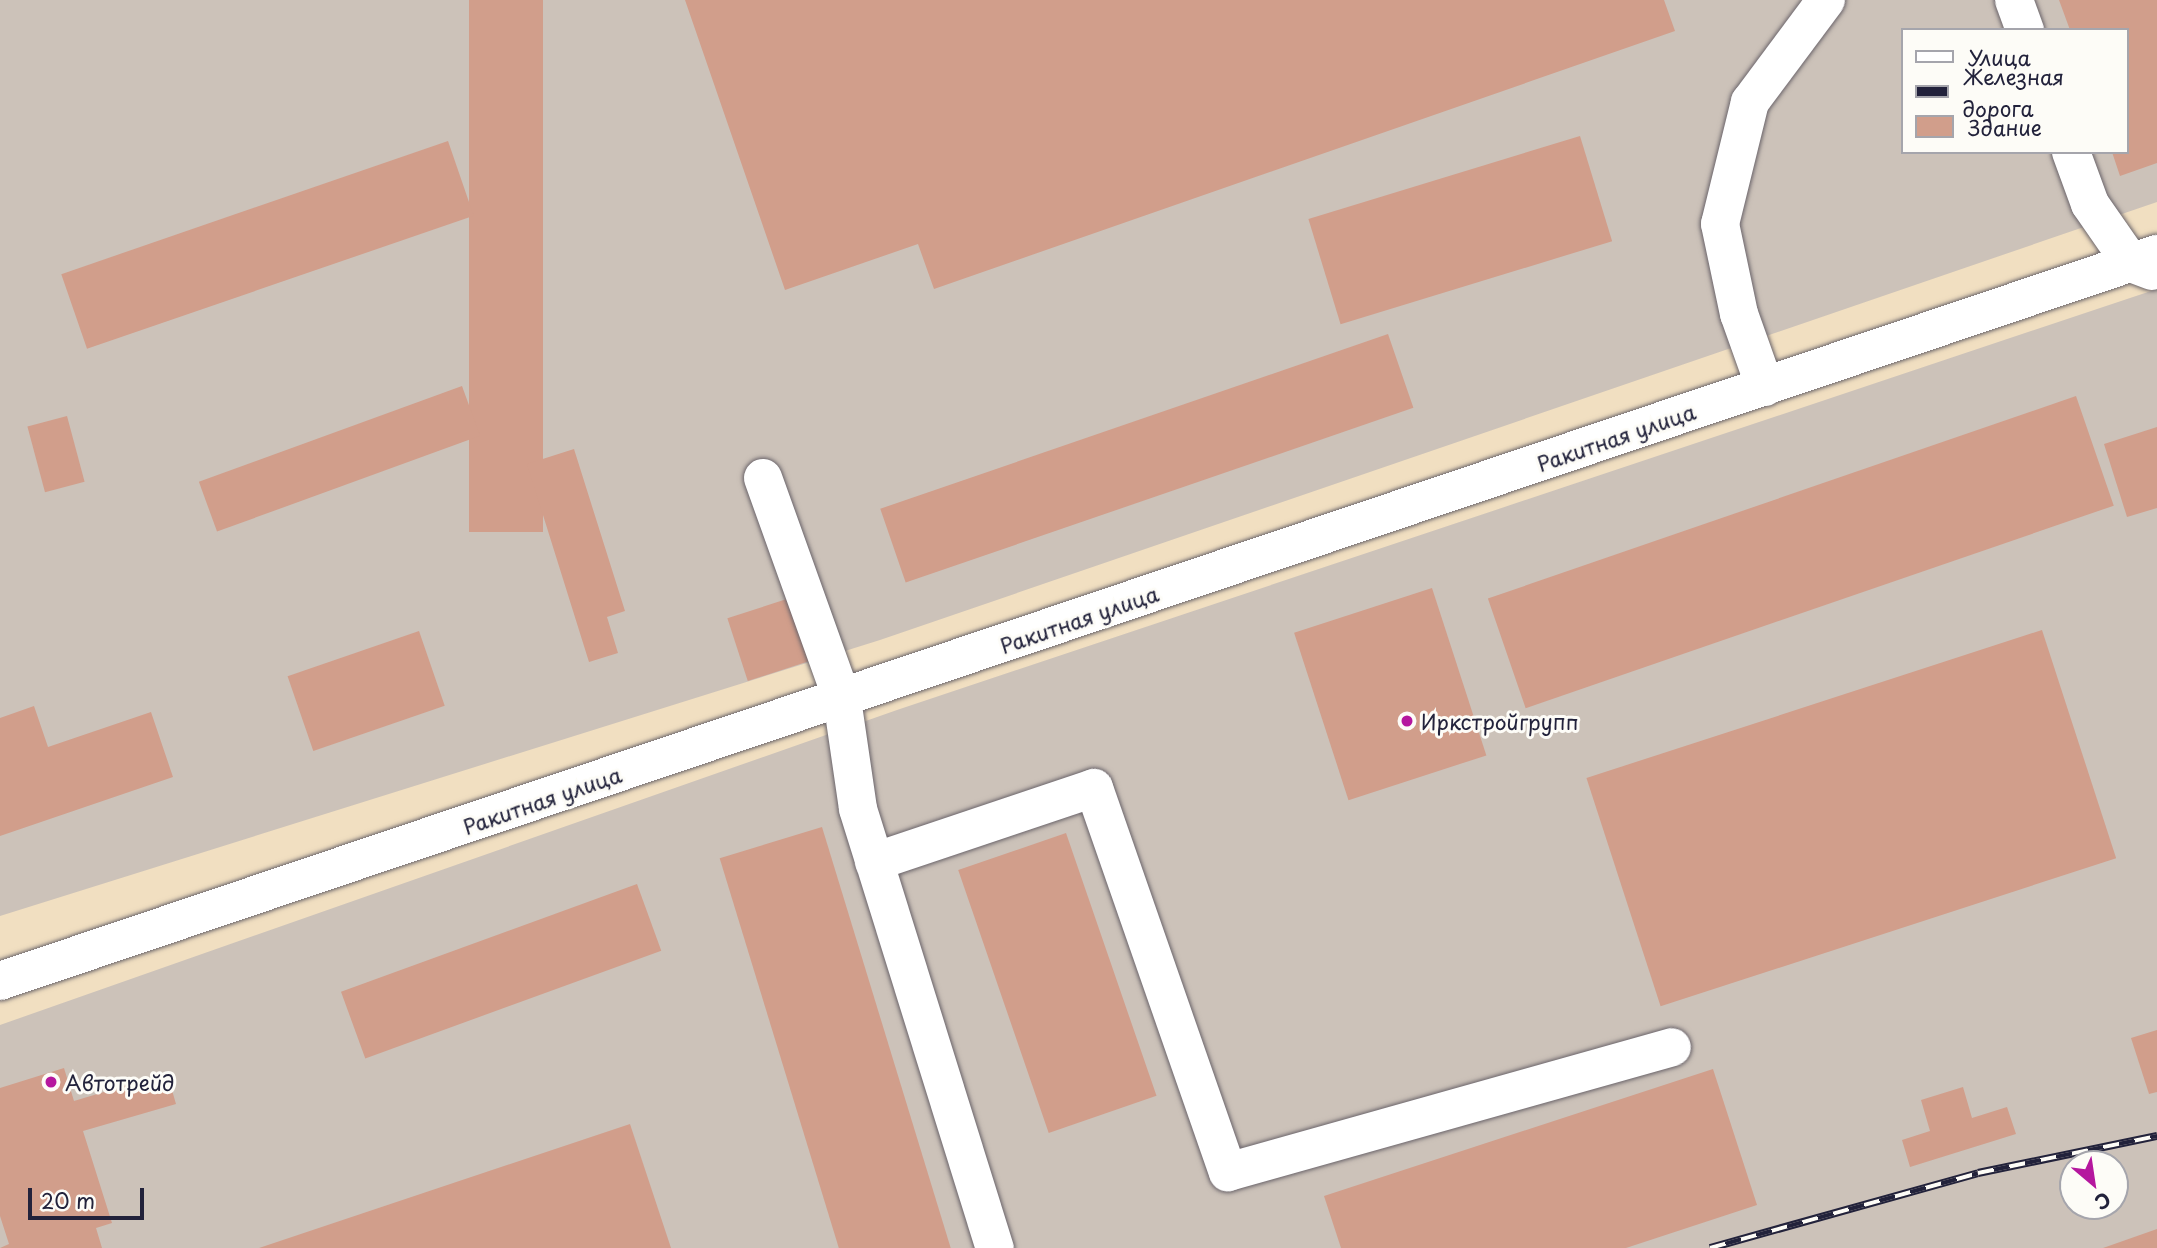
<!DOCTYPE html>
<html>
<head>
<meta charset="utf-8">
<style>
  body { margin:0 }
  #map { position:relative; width:2157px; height:1248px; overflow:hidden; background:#f1dfc1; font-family:"Playpen Sans",sans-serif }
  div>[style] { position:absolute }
  .industrial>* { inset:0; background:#ccc2b9 }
  .building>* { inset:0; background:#d19e8b; transform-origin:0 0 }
  .roads { filter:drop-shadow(0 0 2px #6a646a) drop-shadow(0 0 2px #6a646a) }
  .minor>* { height:38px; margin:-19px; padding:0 19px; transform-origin:19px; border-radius:19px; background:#fff }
  .rail>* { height:8px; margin-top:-4px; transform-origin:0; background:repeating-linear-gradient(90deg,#fdfcf7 0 16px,#22223b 0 32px); box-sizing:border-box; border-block:2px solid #22223b }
  .dots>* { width:19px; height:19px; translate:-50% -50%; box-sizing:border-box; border:4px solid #fdfcf7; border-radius:50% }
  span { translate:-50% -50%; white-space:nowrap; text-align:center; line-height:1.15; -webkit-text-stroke:6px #fdfcf7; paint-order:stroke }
  .street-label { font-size:21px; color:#22223b }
  .poi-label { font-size:21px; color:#22223b }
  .left { translate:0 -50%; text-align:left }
  .legend { position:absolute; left:1901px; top:28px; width:228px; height:126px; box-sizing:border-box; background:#fdfcf7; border:2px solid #a5a5ac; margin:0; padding:9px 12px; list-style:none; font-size:21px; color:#22223b }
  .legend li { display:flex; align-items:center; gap:14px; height:35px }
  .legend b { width:35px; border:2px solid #a5a5ac }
  .north { position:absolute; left:2059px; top:1150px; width:70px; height:70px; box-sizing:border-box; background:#fdfcf7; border:2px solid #a5a5ac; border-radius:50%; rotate:151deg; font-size:19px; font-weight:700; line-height:28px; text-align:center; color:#22223b }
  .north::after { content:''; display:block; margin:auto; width:24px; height:32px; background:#b5179e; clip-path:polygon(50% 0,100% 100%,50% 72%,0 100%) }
  .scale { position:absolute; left:28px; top:1188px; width:116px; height:32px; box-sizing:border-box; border:4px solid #22223b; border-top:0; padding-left:9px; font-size:21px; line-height:24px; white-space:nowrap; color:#22223b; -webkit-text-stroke:5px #fdfcf7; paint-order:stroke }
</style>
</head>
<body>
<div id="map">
  <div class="industrial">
    <i style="clip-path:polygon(evenodd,0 0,2157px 0,2157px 202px,880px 640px,0 916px,0 0,1903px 30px,2127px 30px,2127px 152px,1903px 152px,1903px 30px)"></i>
    <i style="clip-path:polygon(evenodd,2157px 289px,2157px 1248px,0 1248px,0 1025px,897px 710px,2157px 289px,2073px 1164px,2115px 1164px,2115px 1206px,2073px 1206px,2073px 1164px)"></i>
  </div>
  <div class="building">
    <i style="left:469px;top:0;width:74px;height:532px"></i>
    <i style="clip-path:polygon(685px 0,1664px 0,1675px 31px,934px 289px,918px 244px,785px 290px)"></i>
    <i style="clip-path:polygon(2059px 0,2157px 0,2157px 163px,2120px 176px,2112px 152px,2127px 152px,2127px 30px,2070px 30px)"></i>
    <i style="left:1580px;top:136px;width:110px;height:284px;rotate:73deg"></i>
    <i style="left:448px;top:141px;width:79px;height:409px;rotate:71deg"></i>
    <i style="left:1388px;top:334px;width:78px;height:537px;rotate:71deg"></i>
    <i style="left:462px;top:386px;width:53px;height:280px;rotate:70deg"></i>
    <i style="left:2076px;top:396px;width:116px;height:622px;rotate:71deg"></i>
    <i style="left:67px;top:416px;width:68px;height:41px;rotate:75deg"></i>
    <i style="clip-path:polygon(2157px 427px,2157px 508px,2127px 517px,2104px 444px)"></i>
    <i style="clip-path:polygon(574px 449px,625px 611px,607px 617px,618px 653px,589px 662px,527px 464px)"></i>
    <i style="left:1432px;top:588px;width:176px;height:145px;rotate:72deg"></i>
    <i style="left:793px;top:597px;width:66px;height:69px;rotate:72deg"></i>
    <i style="left:2042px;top:630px;width:240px;height:479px;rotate:72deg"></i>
    <i style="left:419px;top:631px;width:79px;height:139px;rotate:71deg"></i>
    <i style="clip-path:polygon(34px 706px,48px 747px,151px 712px,173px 777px,0 836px,0 718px)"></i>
    <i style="left:822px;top:827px;width:441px;height:107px;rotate:73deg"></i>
    <i style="left:1066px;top:833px;width:278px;height:114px;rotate:71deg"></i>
    <i style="left:637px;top:884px;width:71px;height:315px;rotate:70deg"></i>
    <i style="clip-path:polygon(2157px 1030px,2157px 1092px,2149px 1094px,2131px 1038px)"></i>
    <i style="clip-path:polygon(64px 1068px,74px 1101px,167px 1073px,176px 1104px,83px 1131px,112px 1223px,96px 1228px,102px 1248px,0 1248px,9px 1244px,0 1216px,0 1088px)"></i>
    <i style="clip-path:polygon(1713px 1069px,1757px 1205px,1626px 1248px,1341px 1248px,1324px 1196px)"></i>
    <i style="clip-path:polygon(1963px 1087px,1972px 1118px,2007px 1107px,2016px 1134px,1910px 1167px,1902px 1140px,1930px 1131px,1921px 1100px)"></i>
    <i style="clip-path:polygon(630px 1124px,671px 1248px,259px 1248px)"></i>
    <i style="clip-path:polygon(2157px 1229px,2157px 1248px,2103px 1248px)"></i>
  </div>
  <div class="roads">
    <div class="minor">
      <i style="left:2014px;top:0;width:32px;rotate:70deg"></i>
      <i style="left:2071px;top:152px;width:55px;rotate:69.9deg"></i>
      <i style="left:2090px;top:204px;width:72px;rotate:55.2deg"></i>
      <i style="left:2131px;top:263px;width:22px;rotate:21deg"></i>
      <i style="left:1765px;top:387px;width:77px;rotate:-109.6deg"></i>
      <i style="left:1739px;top:314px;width:92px;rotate:-101.9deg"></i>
      <i style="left:1720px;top:224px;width:126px;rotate:-76.2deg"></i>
      <i style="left:1750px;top:102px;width:127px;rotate:-53.3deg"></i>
      <i style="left:763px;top:478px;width:235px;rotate:70.3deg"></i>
      <i style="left:842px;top:699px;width:111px;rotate:81.7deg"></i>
      <i style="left:858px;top:809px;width:460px;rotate:72.7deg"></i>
      <i style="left:874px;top:862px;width:232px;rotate:-18.6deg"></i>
      <i style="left:1094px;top:788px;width:407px;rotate:70.8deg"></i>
      <i style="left:1228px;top:1172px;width:461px;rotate:-15.7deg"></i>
      <i style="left:0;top:981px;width:2276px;rotate:-18.63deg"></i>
    </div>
  </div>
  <div class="rail">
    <i style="left:1710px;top:1248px;width:278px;rotate:-15.6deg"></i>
    <i style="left:1978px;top:1173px;width:183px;rotate:-11.7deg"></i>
  </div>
  <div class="dots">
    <i style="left:1407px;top:721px;background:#b5179e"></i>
    <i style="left:51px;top:1082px;background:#b5179e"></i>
  </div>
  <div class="street-label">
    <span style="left:1616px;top:437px;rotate:-19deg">Ракитная улица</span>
    <span style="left:1079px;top:619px;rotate:-19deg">Ракитная улица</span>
    <span style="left:542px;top:800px;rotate:-19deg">Ракитная улица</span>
  </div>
  <div class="poi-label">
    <span class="left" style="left:1421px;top:721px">Иркстройгрупп</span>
    <span class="left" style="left:65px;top:1082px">Автотрейд</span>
  </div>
  <ul class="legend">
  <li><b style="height:9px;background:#fff"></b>Улица</li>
  <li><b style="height:9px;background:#22223b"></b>Железная дорога</li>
  <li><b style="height:19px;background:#d19e8b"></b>Здание</li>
  </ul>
  <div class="north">С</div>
  <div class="scale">20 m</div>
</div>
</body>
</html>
